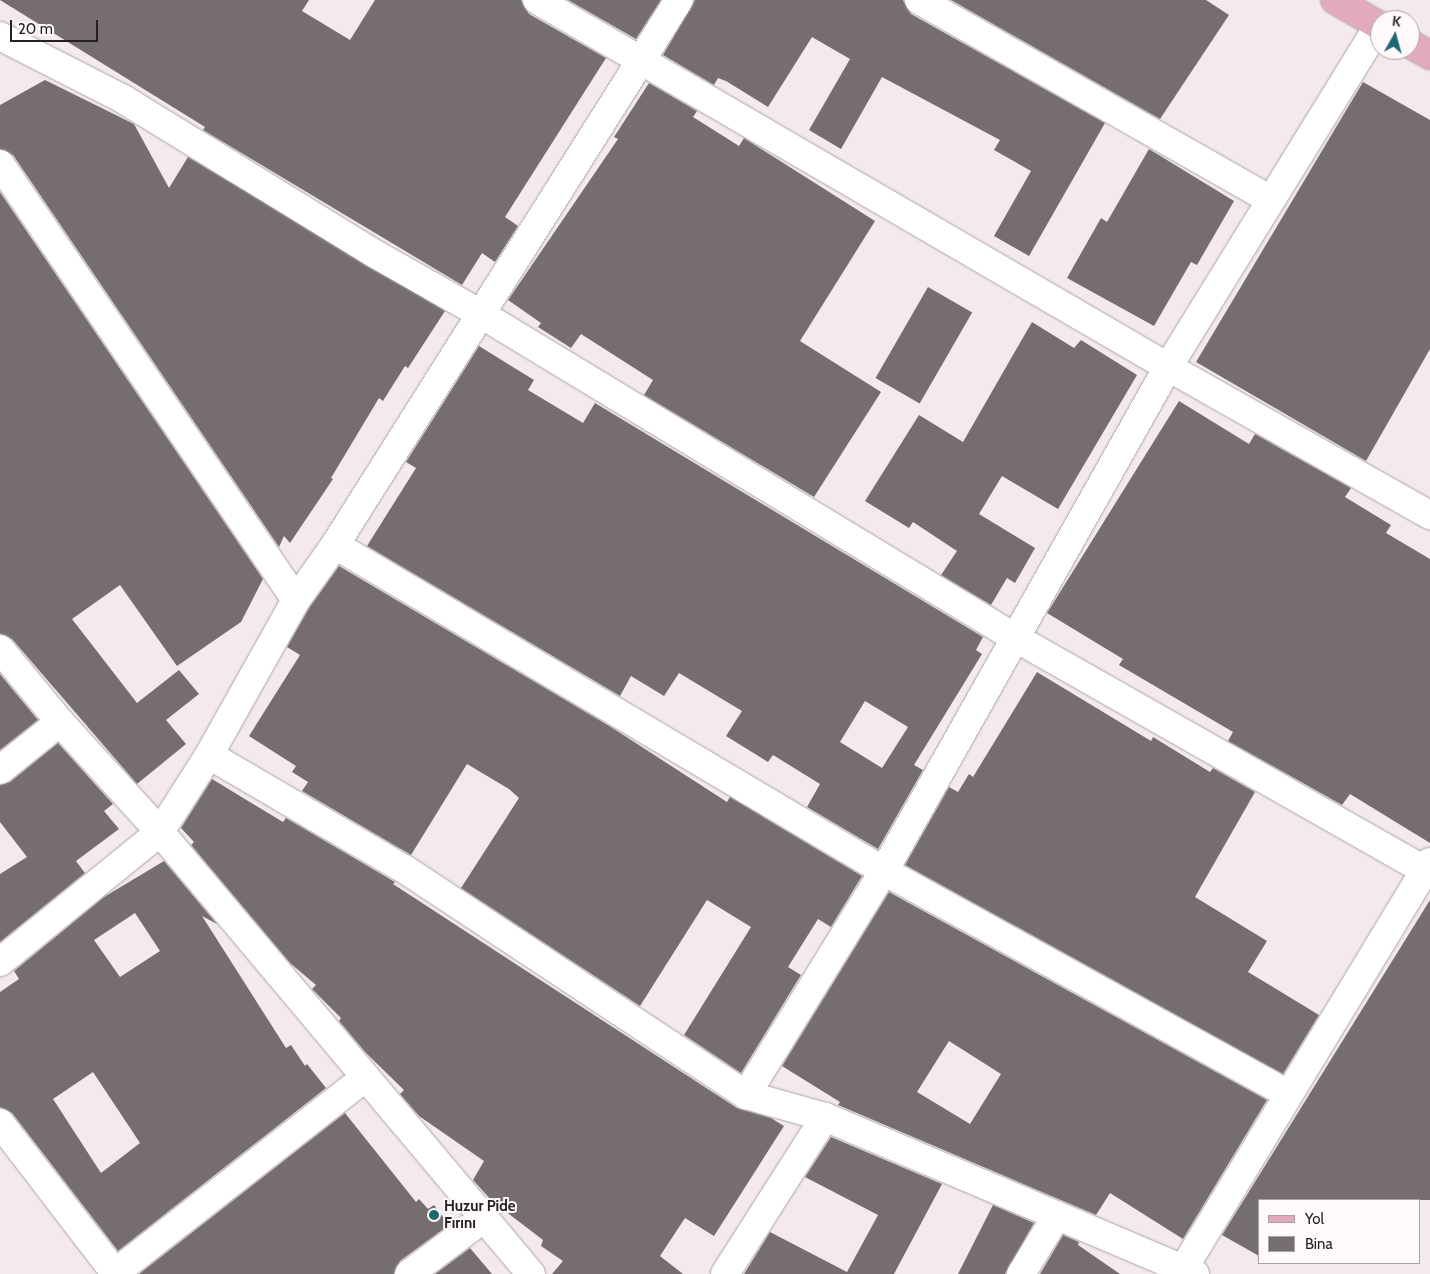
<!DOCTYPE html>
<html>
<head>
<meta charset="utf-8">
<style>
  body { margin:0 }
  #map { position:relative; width:1430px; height:1274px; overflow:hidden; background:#f4eaed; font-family:Cabin,sans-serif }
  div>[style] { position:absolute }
  .building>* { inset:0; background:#766d6f; transform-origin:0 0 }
  .roads { filter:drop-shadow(0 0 1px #aea4a7) drop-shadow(0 0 1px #aea4a7) }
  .minor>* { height:28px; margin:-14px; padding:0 14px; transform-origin:14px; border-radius:14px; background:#fff }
  .major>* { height:28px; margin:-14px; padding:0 14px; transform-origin:14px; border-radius:14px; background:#e2aabc }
  .dots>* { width:14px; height:14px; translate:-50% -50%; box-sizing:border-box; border:2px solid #fff9fa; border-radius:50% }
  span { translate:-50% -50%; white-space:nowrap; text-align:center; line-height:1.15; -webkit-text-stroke:4px #fff9fa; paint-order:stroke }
  .poi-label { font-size:15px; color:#252122; font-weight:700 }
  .left { translate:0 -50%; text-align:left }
  .legend { position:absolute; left:1258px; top:1199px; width:162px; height:65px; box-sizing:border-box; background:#fff9fa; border:1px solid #a8a3a4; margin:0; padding:6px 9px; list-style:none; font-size:15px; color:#252122 }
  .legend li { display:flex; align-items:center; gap:10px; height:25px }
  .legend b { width:25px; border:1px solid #a8a3a4 }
  .north { position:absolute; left:1370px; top:10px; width:50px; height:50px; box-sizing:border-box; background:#fff9fa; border:1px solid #a8a3a4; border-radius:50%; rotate:7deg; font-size:14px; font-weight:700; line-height:20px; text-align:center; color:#252122 }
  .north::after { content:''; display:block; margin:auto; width:18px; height:22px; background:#1e6874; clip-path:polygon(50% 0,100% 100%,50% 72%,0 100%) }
  .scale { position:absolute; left:10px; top:20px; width:88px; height:22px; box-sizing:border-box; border:2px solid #252122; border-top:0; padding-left:6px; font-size:15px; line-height:18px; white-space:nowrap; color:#252122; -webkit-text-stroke:4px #fff9fa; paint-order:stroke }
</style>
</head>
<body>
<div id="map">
  <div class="building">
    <i style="clip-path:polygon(0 0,309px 0,302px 11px,350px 40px,375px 0,521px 0,529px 14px,606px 58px,505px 217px,518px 226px,495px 262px,482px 253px,462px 285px,203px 130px,205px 127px)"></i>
    <i style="clip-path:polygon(568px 0,661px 0,636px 39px)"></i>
    <i style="clip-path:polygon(695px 0,903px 0,911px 14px,1105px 123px,1029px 256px,994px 236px,1031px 171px,994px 150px,1000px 140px,882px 77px,841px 149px,809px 130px,850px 59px,812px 37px,768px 107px,726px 81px,718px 78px,714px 85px,663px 55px)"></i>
    <i style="clip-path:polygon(951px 0,1206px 0,1229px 15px,1160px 119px)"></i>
    <i style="clip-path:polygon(45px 80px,134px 124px,169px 188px,188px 157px,445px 311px,408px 368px,405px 366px,383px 401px,379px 398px,331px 478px,333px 479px,290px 543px,284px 536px,279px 547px,13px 155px,0 149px,0 105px)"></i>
    <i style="clip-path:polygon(1363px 82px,1430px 120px,1430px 349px,1366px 461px,1196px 362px)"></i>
    <i style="clip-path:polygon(649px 83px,697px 111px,693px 117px,739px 146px,744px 138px,875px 221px,800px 341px,881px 392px,814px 497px,644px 395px,653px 380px,581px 334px,571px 348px,538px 327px,541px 323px,508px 300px,618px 139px,614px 137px)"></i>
    <i style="clip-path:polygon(1149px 149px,1234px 201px,1197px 265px,1191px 262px,1154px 326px,1067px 278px,1101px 218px,1107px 222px)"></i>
    <i style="clip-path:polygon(0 192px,263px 579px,241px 622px,177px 666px,120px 585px,72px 619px,137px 703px,179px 670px,199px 694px,166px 720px,186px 744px,137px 784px,12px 639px,0 634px)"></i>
    <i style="left:928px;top:287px;width:51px;height:105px;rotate:30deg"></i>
    <i style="clip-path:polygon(1032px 322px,1074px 348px,1081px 340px,1137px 375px,1058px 509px,1002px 476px,979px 514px,1035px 548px,1015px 583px,1007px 578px,991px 605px,941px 575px,957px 551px,913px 522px,909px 528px,865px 501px,919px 415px,963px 442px)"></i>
    <i style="clip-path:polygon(evenodd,479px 346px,534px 380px,528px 390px,583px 423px,595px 403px,983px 637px,976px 650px,982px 654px,914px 765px,923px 770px,878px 849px,807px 807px,820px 784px,773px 755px,768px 762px,726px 736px,742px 711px,679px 673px,664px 696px,631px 676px,620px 696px,367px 546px,416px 468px,406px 462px,479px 346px,865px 701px,908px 727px,882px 768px,840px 742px,865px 701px)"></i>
    <i style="clip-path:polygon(1179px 401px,1249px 444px,1255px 434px,1351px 488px,1345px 497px,1391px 525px,1386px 533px,1430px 559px,1430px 843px,1350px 794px,1342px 805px,1228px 741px,1233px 732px,1119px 665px,1123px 659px,1047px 613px)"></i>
    <i style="clip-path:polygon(339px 566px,611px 727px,727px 802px,730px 797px,862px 876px,831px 927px,818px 919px,788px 967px,801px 975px,741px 1073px,684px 1035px,751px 927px,707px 900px,640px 1006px,461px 888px,519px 798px,509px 789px,467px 764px,411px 855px,302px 791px,308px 782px,292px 772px,296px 766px,249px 736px,300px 655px,287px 647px,309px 608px)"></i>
    <i style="clip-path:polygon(1037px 672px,1151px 741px,1153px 737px,1210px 772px,1213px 768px,1255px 792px,1195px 897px,1267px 941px,1248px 972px,1319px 1015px,1283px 1074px,905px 865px,949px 787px,958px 792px,969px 774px,973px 777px)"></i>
    <i style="clip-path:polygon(0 674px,38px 720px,0 750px)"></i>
    <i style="clip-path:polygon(58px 743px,113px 804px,104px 811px,119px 829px,76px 861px,85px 873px,0 942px,0 874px,27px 857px,0 822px,0 785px,10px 782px)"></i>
    <i style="clip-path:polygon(212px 779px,283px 822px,286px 818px,395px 882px,393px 884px,737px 1108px,771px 1118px,784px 1126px,714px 1236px,685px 1218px,660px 1256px,683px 1274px,552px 1274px,563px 1261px,541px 1246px,543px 1240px,492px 1201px,473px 1180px,484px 1161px,419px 1116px,400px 1094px,404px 1090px,366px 1053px,339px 1021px,341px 1018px,312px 989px,316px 985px,290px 963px,191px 845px,194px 842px,181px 828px)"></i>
    <i style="clip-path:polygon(evenodd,164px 861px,217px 924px,202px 916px,286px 1048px,291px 1045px,305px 1066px,307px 1064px,326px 1088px,118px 1251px,12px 1113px,0 1107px,0 992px,19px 979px,14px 971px,104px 897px,164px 861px,135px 913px,160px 951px,120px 977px,94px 940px,135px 913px,164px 861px,93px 1072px,140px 1143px,101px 1173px,53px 1099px,93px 1072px)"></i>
    <i style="clip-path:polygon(evenodd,889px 892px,1267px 1100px,1183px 1239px,1110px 1193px,1096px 1215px,838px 1105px,840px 1102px,782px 1066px,889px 892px,949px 1041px,1001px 1074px,970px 1124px,917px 1092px,949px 1041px)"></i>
    <i style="clip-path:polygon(1430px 900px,1430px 1200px,1259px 1200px,1259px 1256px,1222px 1235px)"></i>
    <i style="clip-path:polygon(345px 1113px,416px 1202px,419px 1199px,428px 1209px,434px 1205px,449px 1225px,400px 1261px,394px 1274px,139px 1274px)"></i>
    <i style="clip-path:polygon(831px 1137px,942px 1184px,894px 1274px,744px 1274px,770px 1232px,847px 1272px,878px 1215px,805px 1177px)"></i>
    <i style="clip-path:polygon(993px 1205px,1034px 1223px,1005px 1274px,958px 1274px)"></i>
    <i style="clip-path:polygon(1063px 1235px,1079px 1242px,1078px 1245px,1120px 1274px,1040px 1274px)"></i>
    <i style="clip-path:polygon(470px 1248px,492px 1274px,435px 1274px)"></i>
  </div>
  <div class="roads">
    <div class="minor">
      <i style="left:537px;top:0;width:730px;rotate:30.18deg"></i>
      <i style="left:1168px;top:367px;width:301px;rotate:29.5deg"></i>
      <i style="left:919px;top:0;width:403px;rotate:29.6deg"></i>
      <i style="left:0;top:36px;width:138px;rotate:27.1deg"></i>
      <i style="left:123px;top:99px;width:296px;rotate:31.6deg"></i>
      <i style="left:375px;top:254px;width:122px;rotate:29.5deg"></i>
      <i style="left:481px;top:314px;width:623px;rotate:31.22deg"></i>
      <i style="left:1014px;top:637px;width:478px;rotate:29.6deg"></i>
      <i style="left:0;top:164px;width:527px;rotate:55.83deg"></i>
      <i style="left:335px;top:545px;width:638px;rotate:30.7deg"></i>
      <i style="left:884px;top:871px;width:461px;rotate:28.9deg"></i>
      <i style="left:0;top:649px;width:94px;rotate:50.6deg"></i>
      <i style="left:60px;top:722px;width:149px;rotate:47.7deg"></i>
      <i style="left:160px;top:832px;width:577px;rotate:49.99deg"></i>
      <i style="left:209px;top:755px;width:228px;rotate:30.3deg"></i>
      <i style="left:406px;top:870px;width:408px;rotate:33.5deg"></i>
      <i style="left:746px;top:1095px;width:82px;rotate:15.6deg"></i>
      <i style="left:825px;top:1117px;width:402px;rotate:23deg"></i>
      <i style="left:0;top:770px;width:77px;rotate:-38.7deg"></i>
      <i style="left:0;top:962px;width:206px;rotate:-39.1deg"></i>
      <i style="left:160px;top:832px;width:91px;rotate:-57.5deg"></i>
      <i style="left:209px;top:755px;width:178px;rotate:-60.7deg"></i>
      <i style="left:296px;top:600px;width:67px;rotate:-54.7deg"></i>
      <i style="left:335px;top:545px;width:644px;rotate:-57.74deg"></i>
      <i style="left:746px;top:1095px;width:263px;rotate:-58.4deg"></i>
      <i style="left:884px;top:871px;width:579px;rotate:-60.6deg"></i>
      <i style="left:1168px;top:367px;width:402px;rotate:-58.3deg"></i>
      <i style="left:0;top:1123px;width:190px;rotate:52.5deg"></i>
      <i style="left:1182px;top:1271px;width:478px;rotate:-58.8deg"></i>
      <i style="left:115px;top:1273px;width:318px;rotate:-38deg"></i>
      <i style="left:409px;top:1274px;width:94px;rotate:-36.7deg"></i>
      <i style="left:725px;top:1274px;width:186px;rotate:-57.5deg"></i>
      <i style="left:1021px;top:1274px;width:67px;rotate:-58.4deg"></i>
    </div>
    <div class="major">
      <i style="left:1335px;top:0;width:52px;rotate:30deg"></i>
      <i style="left:1410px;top:44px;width:23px;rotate:29deg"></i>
    </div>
  </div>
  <div class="dots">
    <i style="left:434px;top:1215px;background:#1e6874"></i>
  </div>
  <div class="poi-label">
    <span class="left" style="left:444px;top:1215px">Huzur Pide<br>Fırını</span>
  </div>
  <ul class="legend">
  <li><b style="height:6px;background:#e2aabc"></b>Yol</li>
  <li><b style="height:14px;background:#766d6f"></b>Bina</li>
  </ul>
  <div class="north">K</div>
  <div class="scale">20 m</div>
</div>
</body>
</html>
